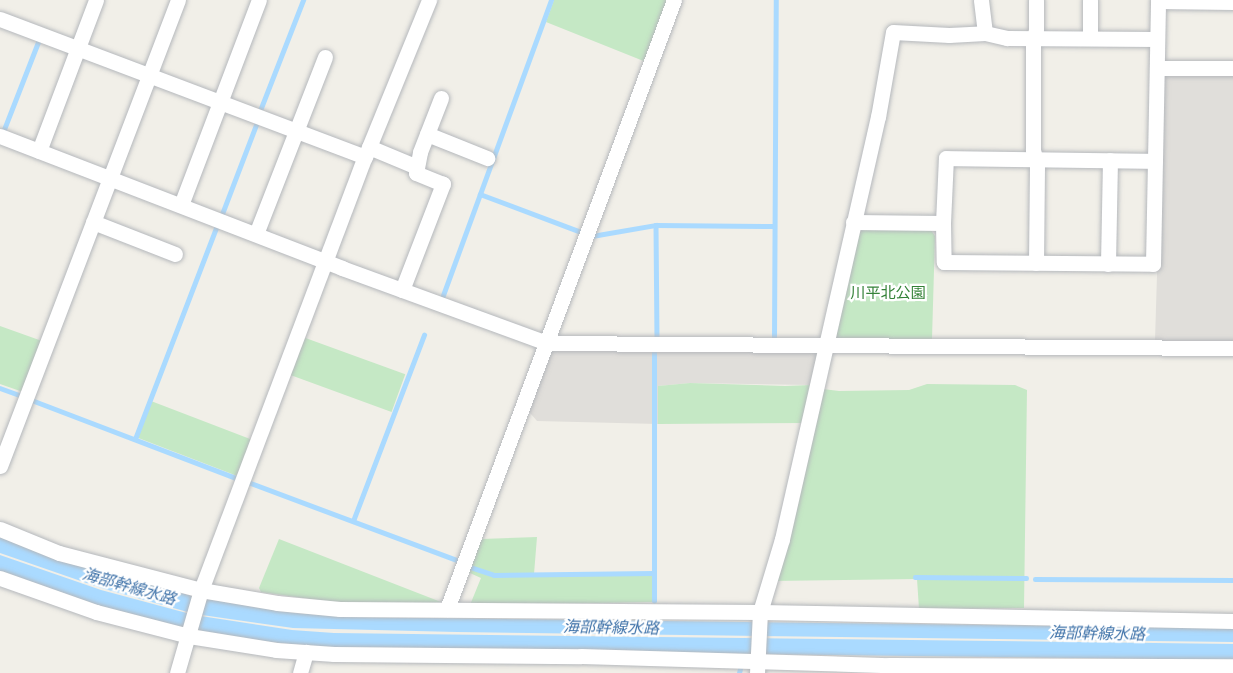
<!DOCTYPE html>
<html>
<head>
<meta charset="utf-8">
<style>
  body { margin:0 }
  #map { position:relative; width:1233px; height:673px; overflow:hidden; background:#f1efe8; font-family:Figtree,"Noto Sans JP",sans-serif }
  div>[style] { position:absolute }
  .industrial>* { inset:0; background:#e0deda }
  .green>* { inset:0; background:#c5e8c5; transform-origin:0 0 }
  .water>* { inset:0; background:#aadaff }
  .stream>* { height:4.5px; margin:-2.25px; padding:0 2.25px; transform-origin:2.25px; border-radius:2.25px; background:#aadaff }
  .roads { filter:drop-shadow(0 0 2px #b5b8bc) drop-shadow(0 0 2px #b5b8bc) }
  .minor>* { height:15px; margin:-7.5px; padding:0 7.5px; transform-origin:7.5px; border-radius:7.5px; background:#fff }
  span { translate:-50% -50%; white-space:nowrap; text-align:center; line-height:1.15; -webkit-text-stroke:4.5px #fff; paint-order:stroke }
  .park-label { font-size:15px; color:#348238 }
  .water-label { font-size:16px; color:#4174aa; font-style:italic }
</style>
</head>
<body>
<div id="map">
  <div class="industrial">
    <i style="clip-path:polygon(1169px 73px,1233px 73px,1233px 341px,1155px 341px,1163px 78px)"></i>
    <i style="clip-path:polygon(551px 348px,813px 349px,818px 353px,811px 385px,690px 383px,658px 386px,658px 424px,537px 421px,525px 407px)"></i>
  </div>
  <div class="green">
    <i style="clip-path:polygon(554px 0,669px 0,646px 62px,546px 22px)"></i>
    <i style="clip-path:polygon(861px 229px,931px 230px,935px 236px,932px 339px,832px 339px,855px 234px)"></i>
    <i style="clip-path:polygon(0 326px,42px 341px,23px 392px,0 384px)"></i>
    <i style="left:300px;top:336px;width:112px;height:40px;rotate:20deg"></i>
    <i style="clip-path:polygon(690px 383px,785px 386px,811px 385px,804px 423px,658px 424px,658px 386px)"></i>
    <i style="clip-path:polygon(927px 384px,1015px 385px,1027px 390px,1024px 608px,919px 609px,917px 579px,772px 581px,823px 389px,839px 391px,909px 390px)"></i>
    <i style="left:151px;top:401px;width:113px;height:39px;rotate:21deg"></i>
    <i style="clip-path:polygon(537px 537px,534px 574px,654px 572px,655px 602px,470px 605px,481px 578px,461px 569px,474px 542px,481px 539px)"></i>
    <i style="clip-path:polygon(279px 539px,441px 602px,404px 605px,331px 602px,261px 592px,259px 588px)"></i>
  </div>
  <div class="water">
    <i style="clip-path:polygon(0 537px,62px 560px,199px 598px,296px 613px,351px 617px,1233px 628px,1233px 642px,457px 632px,293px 628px,195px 614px,101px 588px,0 553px)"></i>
    <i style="clip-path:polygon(0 555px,101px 590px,194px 615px,292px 630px,334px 633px,1233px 644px,1233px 660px,336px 649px,224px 637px,141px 620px,0 572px)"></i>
  </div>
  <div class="stream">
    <i style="left:261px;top:108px;width:116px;rotate:-68.7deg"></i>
    <i style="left:3px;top:132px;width:97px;rotate:-68.7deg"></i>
    <i style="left:480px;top:194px;width:108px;rotate:20.6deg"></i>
    <i style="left:222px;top:214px;width:95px;rotate:-69.1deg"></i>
    <i style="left:656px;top:225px;width:113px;rotate:89.5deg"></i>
    <i style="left:592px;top:236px;width:65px;rotate:-9.8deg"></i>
    <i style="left:656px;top:225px;width:118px;rotate:0.5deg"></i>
    <i style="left:442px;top:298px;width:317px;rotate:-69.9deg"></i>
    <i style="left:774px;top:338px;width:338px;rotate:-89.7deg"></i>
    <i style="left:0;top:388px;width:23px;rotate:20deg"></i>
    <i style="left:29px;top:399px;width:225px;rotate:20.9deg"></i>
    <i style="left:135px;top:439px;width:229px;rotate:-69deg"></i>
    <i style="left:248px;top:482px;width:225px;rotate:20.5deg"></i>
    <i style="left:353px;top:521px;width:199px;rotate:-69.1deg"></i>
    <i style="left:467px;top:566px;width:28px;rotate:18deg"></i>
    <i style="left:494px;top:575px;width:159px;rotate:-0.7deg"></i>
    <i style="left:915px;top:577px;width:111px;rotate:0.5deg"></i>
    <i style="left:1035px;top:579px;width:198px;rotate:0.3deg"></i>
    <i style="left:654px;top:601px;width:251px;rotate:-90deg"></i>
    <i style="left:739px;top:673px;width:4px;rotate:-76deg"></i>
  </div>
  <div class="roads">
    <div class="minor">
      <i style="left:1090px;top:0;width:38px;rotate:90deg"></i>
      <i style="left:1158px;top:1px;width:75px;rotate:0.8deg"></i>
      <i style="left:0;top:19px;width:390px;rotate:20.7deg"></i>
      <i style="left:985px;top:33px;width:23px;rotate:13deg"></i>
      <i style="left:1007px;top:38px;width:150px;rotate:0.4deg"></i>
      <i style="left:1157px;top:68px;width:76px"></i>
      <i style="left:427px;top:134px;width:65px;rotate:21.8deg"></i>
      <i style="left:0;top:136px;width:367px;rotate:21.1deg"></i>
      <i style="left:342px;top:268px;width:218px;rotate:20.1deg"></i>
      <i style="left:547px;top:343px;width:686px;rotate:0.42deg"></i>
      <i style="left:369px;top:147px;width:52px;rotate:22.6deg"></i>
      <i style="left:39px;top:151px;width:161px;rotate:-69.3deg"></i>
      <i style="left:181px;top:205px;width:219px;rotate:-69.2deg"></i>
      <i style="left:93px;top:222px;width:88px;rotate:21.3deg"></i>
      <i style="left:853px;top:222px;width:90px;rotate:0.6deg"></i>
      <i style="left:943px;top:223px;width:39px;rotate:89deg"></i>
      <i style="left:944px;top:262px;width:209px;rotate:0.5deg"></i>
      <i style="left:1153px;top:264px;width:264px;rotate:-88.9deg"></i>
      <i style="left:943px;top:223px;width:65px;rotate:-87.4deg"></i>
      <i style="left:946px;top:158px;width:209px;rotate:0.8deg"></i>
      <i style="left:256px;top:234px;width:190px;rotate:-68.7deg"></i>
      <i style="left:1036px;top:263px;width:98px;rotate:-89.4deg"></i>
      <i style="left:1037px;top:165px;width:16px;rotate:-105deg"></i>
      <i style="left:1033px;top:150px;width:105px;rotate:-90deg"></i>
      <i style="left:1033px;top:45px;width:16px;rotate:-79deg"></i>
      <i style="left:1036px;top:29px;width:29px;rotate:-90deg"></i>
      <i style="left:1108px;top:264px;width:104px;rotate:-88.9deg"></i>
      <i style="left:402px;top:290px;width:114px;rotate:-68.9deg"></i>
      <i style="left:443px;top:184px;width:29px;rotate:-158deg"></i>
      <i style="left:416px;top:173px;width:21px;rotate:-79deg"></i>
      <i style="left:420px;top:152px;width:58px;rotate:-68.7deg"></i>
      <i style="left:0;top:466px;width:499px;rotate:-69.1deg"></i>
      <i style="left:0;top:529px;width:64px;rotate:22.1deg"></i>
      <i style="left:59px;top:553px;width:147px;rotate:14.6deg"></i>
      <i style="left:201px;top:590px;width:77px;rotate:9.7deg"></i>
      <i style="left:277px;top:603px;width:63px;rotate:5.4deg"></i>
      <i style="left:340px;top:609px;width:420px;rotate:0.4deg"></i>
      <i style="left:760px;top:612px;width:473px;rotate:1.1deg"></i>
      <i style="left:0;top:578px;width:102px;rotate:19.5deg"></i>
      <i style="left:96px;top:612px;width:96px;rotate:14.5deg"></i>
      <i style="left:189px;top:636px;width:88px;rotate:9.1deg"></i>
      <i style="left:276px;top:650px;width:58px;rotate:3.9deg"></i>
      <i style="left:334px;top:654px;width:247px;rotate:0.5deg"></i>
      <i style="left:581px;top:656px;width:308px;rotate:1.7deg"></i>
      <i style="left:889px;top:665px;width:344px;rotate:0.2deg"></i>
      <i style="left:447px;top:609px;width:650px;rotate:-69.56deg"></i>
      <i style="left:177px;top:673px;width:86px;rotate:-73.9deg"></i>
      <i style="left:201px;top:590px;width:463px;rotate:-69.3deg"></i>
      <i style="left:365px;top:157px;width:170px;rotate:-67.8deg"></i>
      <i style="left:300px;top:673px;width:22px;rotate:-74deg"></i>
      <i style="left:757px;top:673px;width:61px;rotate:-87.2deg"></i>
      <i style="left:760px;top:612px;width:76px;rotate:-73.2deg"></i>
      <i style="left:782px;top:539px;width:433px;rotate:-77.2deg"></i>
      <i style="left:878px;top:117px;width:86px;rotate:-80deg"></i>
      <i style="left:893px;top:32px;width:56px;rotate:3.1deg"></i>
      <i style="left:949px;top:35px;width:36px;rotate:-3deg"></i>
      <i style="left:985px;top:33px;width:33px;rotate:-97deg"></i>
    </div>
  </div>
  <div class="park-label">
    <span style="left:888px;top:294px">川平北公園</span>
  </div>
  <div class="water-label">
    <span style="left:129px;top:587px;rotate:16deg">海部幹線水路</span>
    <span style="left:611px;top:628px;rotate:1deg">海部幹線水路</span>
    <span style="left:1097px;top:634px;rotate:1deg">海部幹線水路</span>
  </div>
</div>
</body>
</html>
